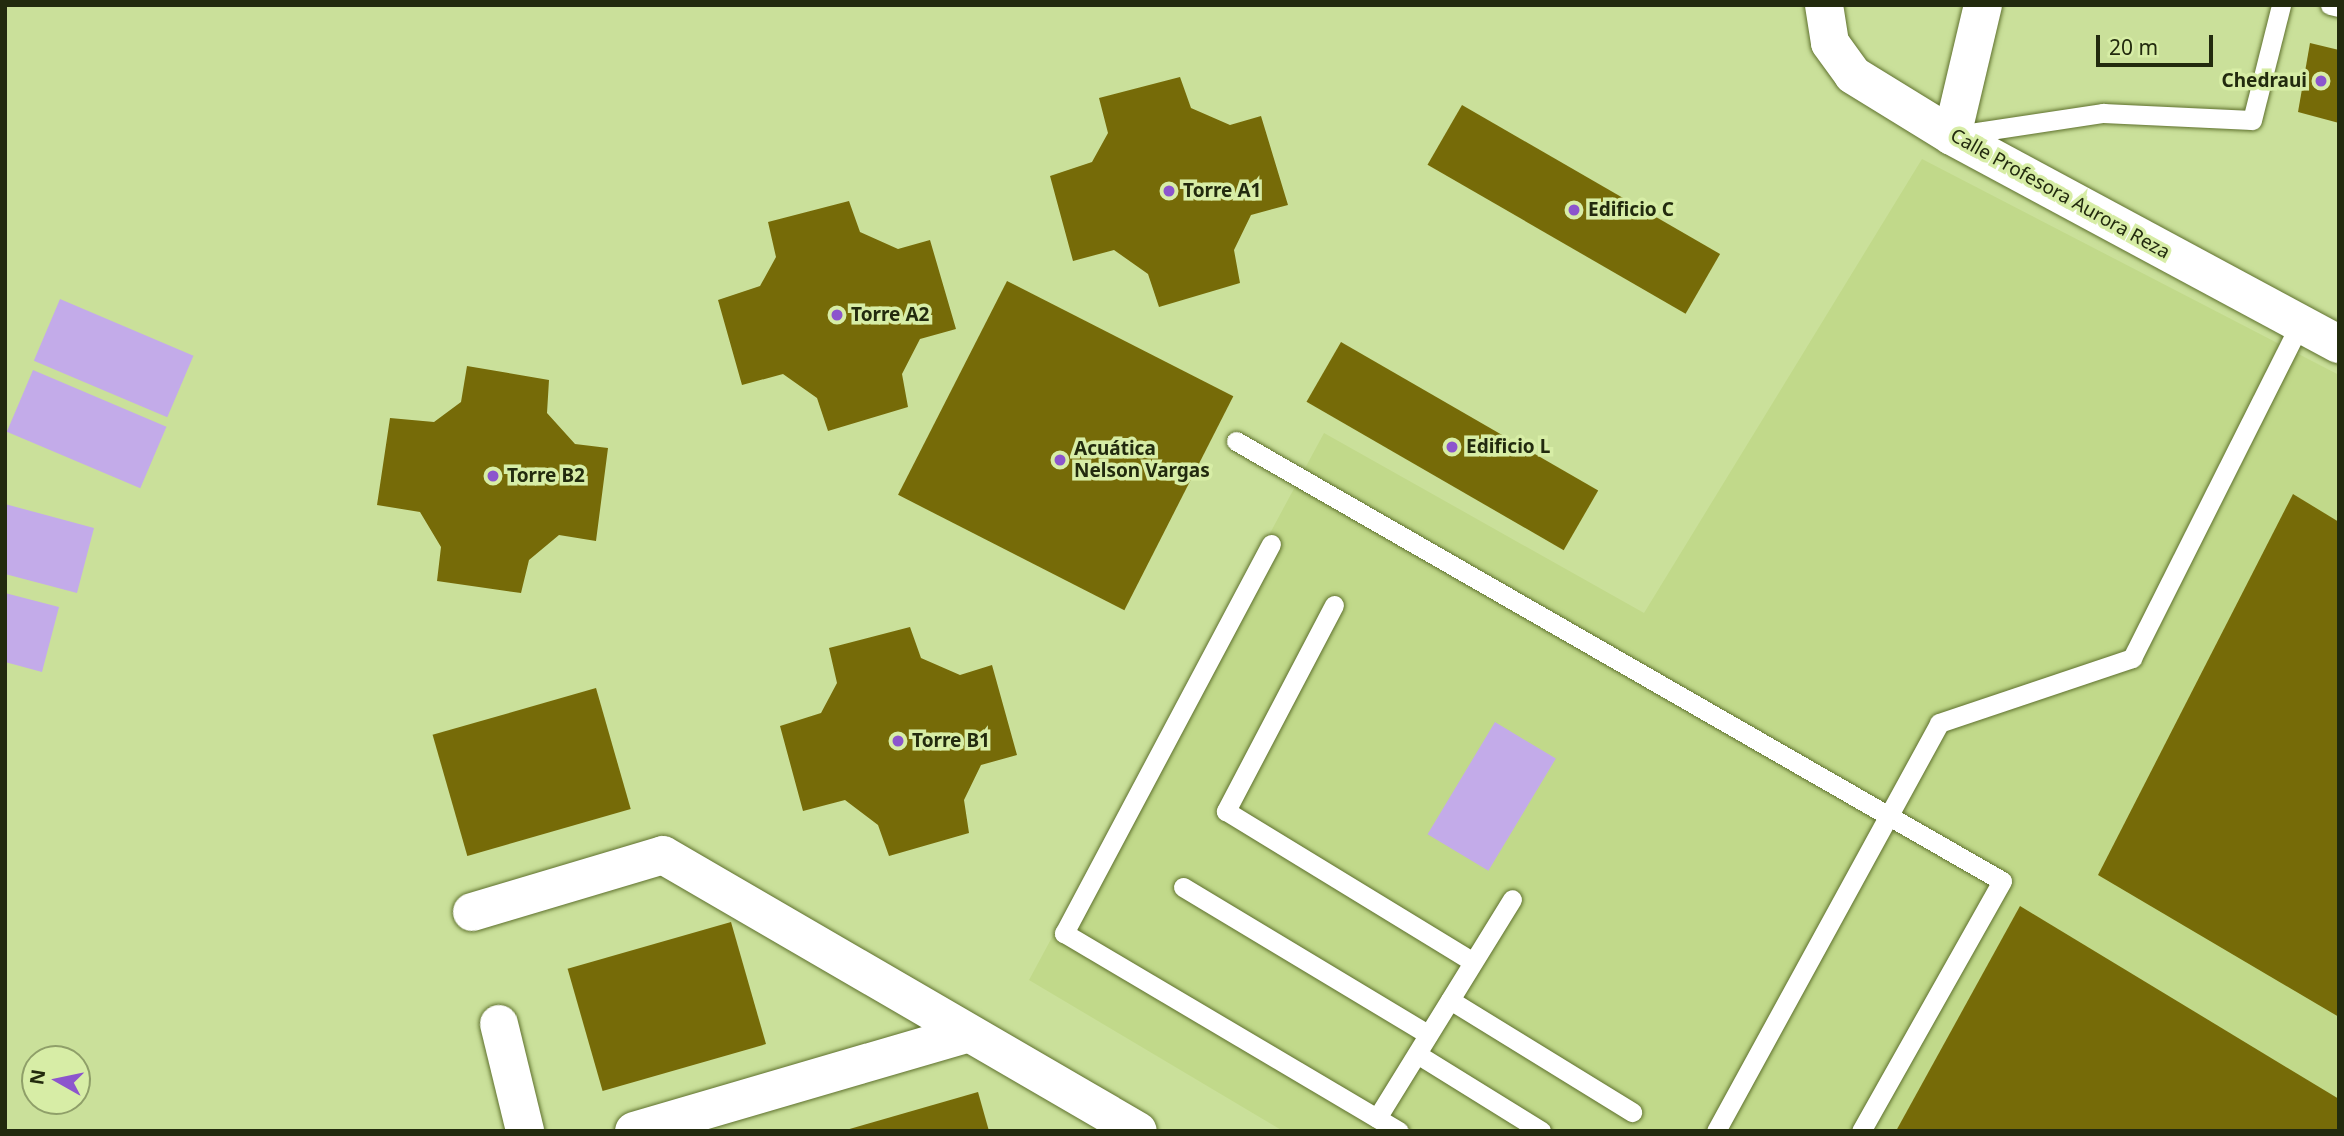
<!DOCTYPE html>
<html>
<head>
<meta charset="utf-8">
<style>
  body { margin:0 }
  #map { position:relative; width:2344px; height:1136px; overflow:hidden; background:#cae09a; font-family:"Noto Sans",sans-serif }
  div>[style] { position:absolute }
  .built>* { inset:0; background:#c1d98a }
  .green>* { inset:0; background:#c3abe9; transform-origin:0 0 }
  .building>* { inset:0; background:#766b08; transform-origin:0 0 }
  .roads { filter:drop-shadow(0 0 2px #5f712e) drop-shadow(0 0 2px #5f712e) }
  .lane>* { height:19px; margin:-9.5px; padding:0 9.5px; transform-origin:9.5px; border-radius:9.5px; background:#fff }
  .street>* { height:38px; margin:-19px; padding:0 19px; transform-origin:19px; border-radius:19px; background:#fff }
  .dots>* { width:19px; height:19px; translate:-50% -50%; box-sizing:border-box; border:4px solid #d7eda6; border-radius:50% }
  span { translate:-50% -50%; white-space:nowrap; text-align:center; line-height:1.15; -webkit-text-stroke:7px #d7eda6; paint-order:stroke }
  .poi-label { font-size:19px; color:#222a0e; font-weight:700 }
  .right { translate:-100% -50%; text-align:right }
  .left { translate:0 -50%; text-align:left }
  .street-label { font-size:19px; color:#222a0e }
  .frame { position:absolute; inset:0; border:7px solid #222a0e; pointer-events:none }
  .north { position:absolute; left:21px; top:1045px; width:70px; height:70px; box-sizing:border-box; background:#d7eda6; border:2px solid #8f9f69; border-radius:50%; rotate:279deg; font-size:19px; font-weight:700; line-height:28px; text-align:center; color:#222a0e }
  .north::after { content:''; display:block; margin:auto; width:24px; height:32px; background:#8c55cd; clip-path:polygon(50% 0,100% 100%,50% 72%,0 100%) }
  .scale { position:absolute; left:2096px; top:35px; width:117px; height:32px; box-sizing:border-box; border:4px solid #222a0e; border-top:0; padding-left:9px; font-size:21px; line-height:24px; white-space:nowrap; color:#222a0e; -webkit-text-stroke:5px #d7eda6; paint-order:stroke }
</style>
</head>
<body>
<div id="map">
  <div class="built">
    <i style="clip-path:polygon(1922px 159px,2339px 375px,2339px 1131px,1283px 1131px,1029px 980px,1324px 433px,1644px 613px)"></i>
  </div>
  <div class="green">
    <i style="left:60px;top:299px;width:145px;height:67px;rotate:23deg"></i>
    <i style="left:33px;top:370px;width:145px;height:67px;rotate:23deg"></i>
    <i style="clip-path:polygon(5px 504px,94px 528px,77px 593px,5px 574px)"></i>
    <i style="clip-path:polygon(5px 593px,59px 607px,42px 672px,5px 662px)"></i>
    <i style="left:1495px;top:722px;width:71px;height:131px;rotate:31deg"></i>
  </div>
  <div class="building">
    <i style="clip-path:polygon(2310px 43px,2339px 50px,2339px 123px,2298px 112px)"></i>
    <i style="clip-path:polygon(1180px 77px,1191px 108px,1230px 125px,1261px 116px,1288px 205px,1251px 215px,1234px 250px,1240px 283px,1159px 307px,1148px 274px,1114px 250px,1073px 261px,1050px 176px,1092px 162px,1108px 133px,1099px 98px)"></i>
    <i style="left:1462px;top:105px;width:298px;height:69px;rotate:30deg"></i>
    <i style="clip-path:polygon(849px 201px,860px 232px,898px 249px,930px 240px,956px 329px,920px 339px,902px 374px,908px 407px,828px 431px,817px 398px,783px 374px,742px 385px,718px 300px,760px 286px,776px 257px,768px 222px)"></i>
    <i style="left:1007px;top:281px;width:254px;height:240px;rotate:27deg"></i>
    <i style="left:1341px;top:342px;width:297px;height:69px;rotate:30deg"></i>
    <i style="clip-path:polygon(467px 366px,549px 380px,547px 413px,575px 444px,608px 448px,596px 541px,559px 535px,529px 560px,521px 593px,437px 581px,441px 547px,420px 512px,377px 505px,390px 418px,434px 422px,461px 402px)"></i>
    <i style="clip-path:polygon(2293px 494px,2339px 522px,2339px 1017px,2098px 875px)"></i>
    <i style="clip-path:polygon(910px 627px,921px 658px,960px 675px,992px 665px,1017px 755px,981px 765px,964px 800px,969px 833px,889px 856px,878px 825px,845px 800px,803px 811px,780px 726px,821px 713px,837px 683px,829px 648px)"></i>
    <i style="left:596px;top:688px;width:126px;height:170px;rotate:74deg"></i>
    <i style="clip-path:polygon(2020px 906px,2339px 1099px,2339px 1131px,1896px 1131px)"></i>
    <i style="left:731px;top:922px;width:127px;height:170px;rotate:74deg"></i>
    <i style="clip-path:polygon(978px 1092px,989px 1131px,846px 1131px,846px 1130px)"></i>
  </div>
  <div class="roads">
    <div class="lane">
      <i style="left:2330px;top:5px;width:9px;rotate:13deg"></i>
      <i style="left:1957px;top:135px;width:148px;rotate:-8.6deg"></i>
      <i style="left:2103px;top:113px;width:149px;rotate:2.7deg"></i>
      <i style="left:2252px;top:120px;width:119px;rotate:-75.8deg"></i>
      <i style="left:1236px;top:441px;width:883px;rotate:29.87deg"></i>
      <i style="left:2002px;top:881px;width:287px;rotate:119.4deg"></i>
      <i style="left:1271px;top:544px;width:441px;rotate:118deg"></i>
      <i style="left:1064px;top:933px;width:389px;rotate:30.6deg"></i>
      <i style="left:1334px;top:605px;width:233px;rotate:117.7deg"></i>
      <i style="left:1226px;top:811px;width:289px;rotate:31.4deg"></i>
      <i style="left:1183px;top:887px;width:286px;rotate:31deg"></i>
      <i style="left:1450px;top:1000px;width:214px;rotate:31.6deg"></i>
      <i style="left:1417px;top:1054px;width:146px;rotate:31.8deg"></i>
      <i style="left:1377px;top:1118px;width:257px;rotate:-58.3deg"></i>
      <i style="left:1716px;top:1131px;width:465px;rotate:-61.3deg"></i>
      <i style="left:1939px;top:723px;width:204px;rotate:-18.6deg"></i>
      <i style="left:2132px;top:658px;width:374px;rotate:-63.3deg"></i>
    </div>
    <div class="street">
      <i style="left:1824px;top:5px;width:38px;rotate:81deg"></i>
      <i style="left:1830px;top:43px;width:39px;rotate:54deg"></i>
      <i style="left:1853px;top:75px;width:116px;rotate:31.6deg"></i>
      <i style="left:1952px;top:136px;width:439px;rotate:28.3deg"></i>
      <i style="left:1952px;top:136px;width:135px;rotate:-76.7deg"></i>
      <i style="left:472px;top:912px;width:199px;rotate:-16.6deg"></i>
      <i style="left:663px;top:855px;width:549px;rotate:30.16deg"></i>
      <i style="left:499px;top:1024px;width:110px;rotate:76.3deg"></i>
      <i style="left:634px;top:1131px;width:345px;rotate:-16.3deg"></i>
    </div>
  </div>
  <div class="dots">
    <i style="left:2321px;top:81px;background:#8c55cd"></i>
    <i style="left:1169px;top:191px;background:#8c55cd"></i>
    <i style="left:1574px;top:210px;background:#8c55cd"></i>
    <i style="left:837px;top:315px;background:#8c55cd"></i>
    <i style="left:1452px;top:447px;background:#8c55cd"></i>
    <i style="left:1060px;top:460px;background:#8c55cd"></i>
    <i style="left:493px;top:476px;background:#8c55cd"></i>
    <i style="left:898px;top:741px;background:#8c55cd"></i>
  </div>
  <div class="poi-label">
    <span class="right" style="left:2307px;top:81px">Chedraui</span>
    <span class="left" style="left:1183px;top:191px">Torre A1</span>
    <span class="left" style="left:1588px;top:210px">Edificio C</span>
    <span class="left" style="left:851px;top:315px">Torre A2</span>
    <span class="left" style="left:1466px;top:447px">Edificio L</span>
    <span class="left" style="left:1074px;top:460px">Acuática<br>Nelson Vargas</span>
    <span class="left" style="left:507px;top:476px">Torre B2</span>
    <span class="left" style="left:912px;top:741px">Torre B1</span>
  </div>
  <div class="street-label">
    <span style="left:2060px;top:194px;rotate:29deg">Calle Profesora Aurora Reza</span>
  </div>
  <div class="frame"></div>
  <div class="north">N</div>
  <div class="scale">20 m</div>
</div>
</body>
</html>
